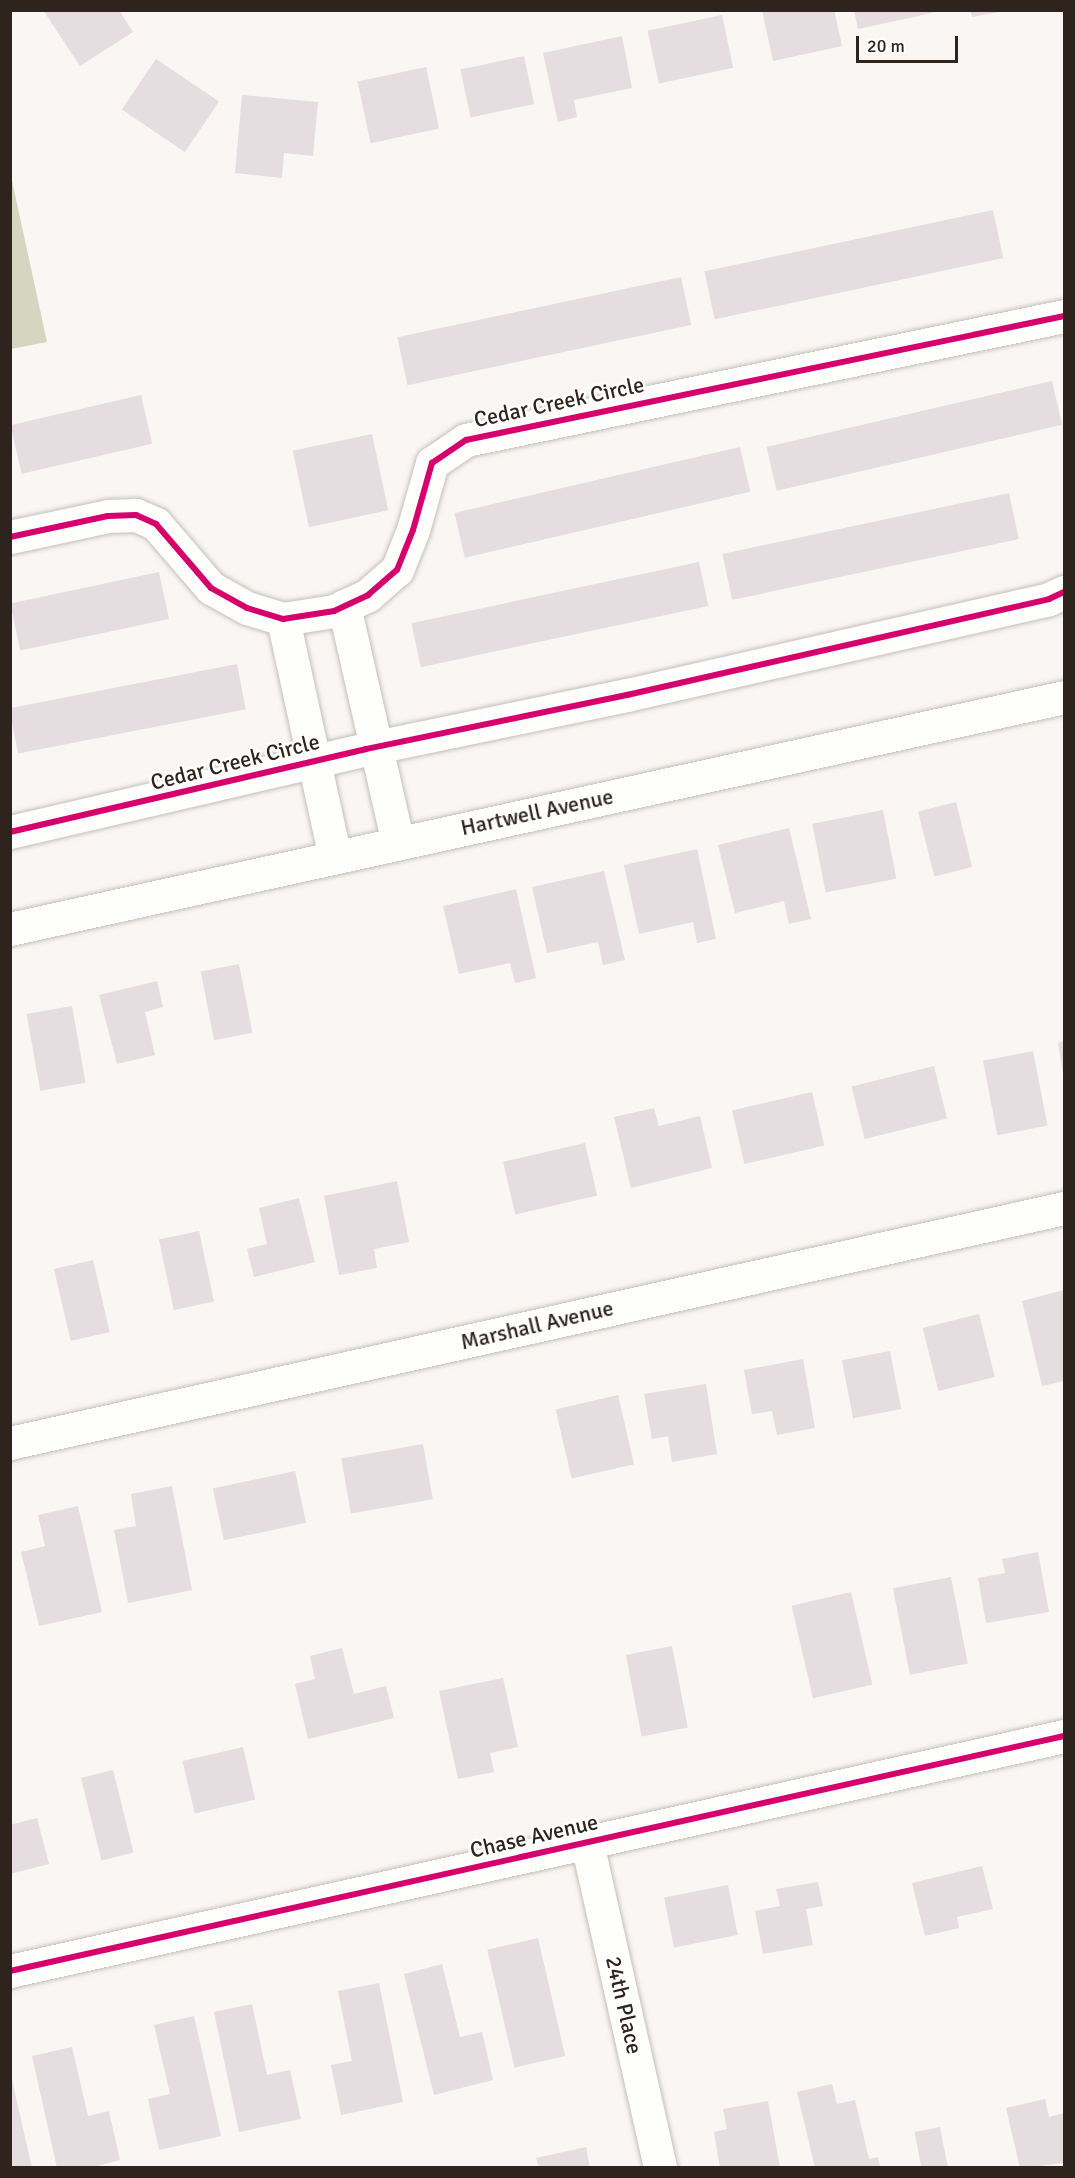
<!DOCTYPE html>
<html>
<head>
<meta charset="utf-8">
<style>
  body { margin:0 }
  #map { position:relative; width:1075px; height:2178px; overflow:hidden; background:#f9f6f4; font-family:Signika,sans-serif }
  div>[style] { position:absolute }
  .forest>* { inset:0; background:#d5d6c0 }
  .building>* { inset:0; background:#e5dde0; transform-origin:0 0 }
  .roads { filter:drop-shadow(0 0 2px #c5bfba) drop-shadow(0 0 2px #c5bfba) }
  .street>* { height:33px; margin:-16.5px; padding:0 16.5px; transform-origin:16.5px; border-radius:16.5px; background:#fefefd }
  .cycleway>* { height:6px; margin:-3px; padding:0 3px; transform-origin:3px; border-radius:3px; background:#d6006c }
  span { translate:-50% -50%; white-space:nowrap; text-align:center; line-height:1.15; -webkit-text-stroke:5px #fff; paint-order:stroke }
  .street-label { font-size:22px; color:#2e241d }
  .frame { position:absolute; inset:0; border:12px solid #2e241d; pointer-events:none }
  .scale { position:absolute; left:856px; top:36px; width:102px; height:27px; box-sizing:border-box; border:3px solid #2e241d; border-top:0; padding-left:8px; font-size:18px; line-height:21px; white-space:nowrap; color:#2e241d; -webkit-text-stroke:4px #fff; paint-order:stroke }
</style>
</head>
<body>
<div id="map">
  <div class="forest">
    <i style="clip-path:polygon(11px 176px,47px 342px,11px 349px,10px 349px)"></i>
  </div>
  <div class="building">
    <i style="clip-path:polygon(43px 10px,119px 10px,133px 32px,80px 66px)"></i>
    <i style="clip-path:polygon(762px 10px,834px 10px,842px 46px,773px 61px)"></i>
    <i style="clip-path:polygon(854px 10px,931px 10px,932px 13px,858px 29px)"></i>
    <i style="clip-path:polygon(970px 10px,999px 10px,999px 12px,972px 17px)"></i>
    <i style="left:722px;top:15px;width:54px;height:76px;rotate:78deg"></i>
    <i style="clip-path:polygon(622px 36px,632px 88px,574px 100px,577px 117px,558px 122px,543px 53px)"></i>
    <i style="left:524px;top:56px;width:49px;height:65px;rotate:78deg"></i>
    <i style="left:156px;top:59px;width:76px;height:61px;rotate:34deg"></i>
    <i style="left:426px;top:67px;width:63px;height:70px;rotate:78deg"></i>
    <i style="clip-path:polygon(242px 95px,318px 102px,313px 156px,284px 153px,282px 178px,235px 173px)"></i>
    <i style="left:993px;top:210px;width:49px;height:295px;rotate:78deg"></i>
    <i style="left:681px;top:277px;width:49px;height:290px;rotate:78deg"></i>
    <i style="left:1052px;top:381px;width:45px;height:293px;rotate:77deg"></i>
    <i style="left:141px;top:395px;width:50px;height:134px;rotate:77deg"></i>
    <i style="left:372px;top:434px;width:78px;height:81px;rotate:78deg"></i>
    <i style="left:740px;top:447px;width:46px;height:293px;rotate:77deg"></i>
    <i style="left:1009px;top:493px;width:47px;height:293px;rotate:78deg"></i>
    <i style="left:699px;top:562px;width:45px;height:294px;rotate:78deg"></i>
    <i style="left:159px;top:572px;width:48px;height:152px;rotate:78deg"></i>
    <i style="left:237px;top:664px;width:46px;height:232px;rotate:79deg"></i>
    <i style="left:956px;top:802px;width:67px;height:39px;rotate:76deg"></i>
    <i style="left:883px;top:810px;width:70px;height:72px;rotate:79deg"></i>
    <i style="clip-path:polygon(789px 828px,811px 919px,789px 924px,784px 901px,735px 913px,718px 845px)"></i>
    <i style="clip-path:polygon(697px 849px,716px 939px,697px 943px,693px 922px,639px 934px,624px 865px)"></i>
    <i style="clip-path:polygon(604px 871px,625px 960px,603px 965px,598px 942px,547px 953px,532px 887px)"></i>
    <i style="clip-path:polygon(516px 889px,536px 978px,515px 983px,510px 963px,459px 974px,443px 906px)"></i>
    <i style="left:239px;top:964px;width:70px;height:39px;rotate:79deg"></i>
    <i style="clip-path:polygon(157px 981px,163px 1007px,145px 1012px,155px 1055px,117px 1064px,99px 995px)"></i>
    <i style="left:72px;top:1006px;width:78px;height:46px;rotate:80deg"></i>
    <i style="clip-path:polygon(1064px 1041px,1064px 1073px,1063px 1073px,1058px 1043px)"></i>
    <i style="left:1033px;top:1051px;width:76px;height:51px;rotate:79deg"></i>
    <i style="left:934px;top:1066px;width:54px;height:85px;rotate:76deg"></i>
    <i style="left:812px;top:1092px;width:55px;height:82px;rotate:77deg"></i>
    <i style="clip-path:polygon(654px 1108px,659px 1126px,700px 1116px,712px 1168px,631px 1188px,614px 1117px)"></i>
    <i style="left:585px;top:1143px;width:54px;height:84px;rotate:77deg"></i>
    <i style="clip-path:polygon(397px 1181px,409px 1242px,374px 1249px,377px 1268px,339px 1275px,324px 1196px)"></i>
    <i style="clip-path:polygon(299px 1198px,315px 1262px,254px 1277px,247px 1249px,267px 1244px,259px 1208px)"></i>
    <i style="left:199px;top:1231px;width:72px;height:41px;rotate:78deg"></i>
    <i style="left:93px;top:1260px;width:74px;height:40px;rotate:77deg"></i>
    <i style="clip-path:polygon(1064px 1290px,1064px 1381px,1042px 1386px,1022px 1301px)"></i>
    <i style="left:979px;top:1314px;width:65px;height:58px;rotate:76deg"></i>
    <i style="left:890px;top:1351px;width:59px;height:49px;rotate:79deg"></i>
    <i style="clip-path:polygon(803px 1359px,815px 1428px,777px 1435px,772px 1411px,752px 1414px,744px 1370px)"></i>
    <i style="clip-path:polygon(706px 1384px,717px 1454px,672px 1462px,668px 1436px,652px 1439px,644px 1394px)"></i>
    <i style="left:618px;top:1395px;width:71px;height:64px;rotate:77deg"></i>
    <i style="left:423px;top:1444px;width:56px;height:83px;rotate:80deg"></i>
    <i style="left:295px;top:1471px;width:53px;height:84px;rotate:78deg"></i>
    <i style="clip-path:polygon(172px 1486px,192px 1590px,128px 1603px,114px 1530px,136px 1526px,131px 1494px)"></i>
    <i style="clip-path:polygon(78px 1506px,102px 1612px,39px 1626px,21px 1552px,45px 1546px,38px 1515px)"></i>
    <i style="clip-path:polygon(1038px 1552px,1049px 1612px,986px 1623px,978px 1578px,1005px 1573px,1002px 1559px)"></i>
    <i style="left:951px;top:1577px;width:88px;height:59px;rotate:79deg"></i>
    <i style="left:851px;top:1592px;width:95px;height:61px;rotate:77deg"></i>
    <i style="left:672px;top:1646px;width:83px;height:47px;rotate:79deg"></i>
    <i style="clip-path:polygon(342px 1648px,354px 1694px,386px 1686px,394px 1718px,308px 1739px,295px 1684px,315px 1679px,310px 1656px)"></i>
    <i style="clip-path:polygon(503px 1678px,518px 1747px,490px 1753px,494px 1772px,458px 1779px,439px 1691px)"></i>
    <i style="left:243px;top:1747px;width:54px;height:62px;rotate:77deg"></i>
    <i style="left:113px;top:1770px;width:85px;height:33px;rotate:76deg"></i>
    <i style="clip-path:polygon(37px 1818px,49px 1864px,10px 1874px,10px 1825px)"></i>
    <i style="clip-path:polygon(982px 1866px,993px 1909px,957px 1917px,959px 1928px,925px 1936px,912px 1883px)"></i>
    <i style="clip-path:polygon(818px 1882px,823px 1906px,806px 1909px,813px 1945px,763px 1954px,755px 1911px,780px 1906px,776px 1889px)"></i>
    <i style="left:728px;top:1885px;width:51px;height:65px;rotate:79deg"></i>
    <i style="left:538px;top:1938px;width:121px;height:52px;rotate:77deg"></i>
    <i style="clip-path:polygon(442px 1964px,460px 2037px,482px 2032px,493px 2080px,434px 2095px,404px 1974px)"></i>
    <i style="clip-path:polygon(379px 1983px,403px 2102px,341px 2115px,331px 2065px,352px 2061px,338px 1991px)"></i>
    <i style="clip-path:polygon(252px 2004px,267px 2075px,290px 2070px,301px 2119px,239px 2132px,214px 2012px)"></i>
    <i style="clip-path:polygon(194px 2016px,221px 2136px,159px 2150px,148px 2099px,170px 2094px,154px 2025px)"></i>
    <i style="clip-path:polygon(72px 2047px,88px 2116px,109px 2111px,120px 2160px,90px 2168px,57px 2168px,32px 2056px)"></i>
    <i style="clip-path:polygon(10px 2075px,11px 2075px,32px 2168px,10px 2168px)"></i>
    <i style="clip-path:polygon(832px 2084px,837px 2104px,855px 2100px,869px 2159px,878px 2157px,880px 2168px,815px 2168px,797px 2092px)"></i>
    <i style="clip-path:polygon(1045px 2099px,1049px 2117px,1064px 2113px,1064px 2163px,1020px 2168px,1006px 2108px)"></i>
    <i style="clip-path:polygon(768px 2101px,780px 2168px,720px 2168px,714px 2132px,727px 2129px,723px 2109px)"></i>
    <i style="left:940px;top:2127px;width:42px;height:26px;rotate:79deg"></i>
    <i style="clip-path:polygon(586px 2147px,590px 2168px,539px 2168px,536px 2158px)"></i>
  </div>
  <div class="roads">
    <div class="street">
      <i style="left:10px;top:537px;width:100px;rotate:-12.1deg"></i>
      <i style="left:108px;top:516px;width:28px;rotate:-2deg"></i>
      <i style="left:136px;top:515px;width:22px;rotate:24deg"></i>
      <i style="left:156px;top:524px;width:84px;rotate:49.3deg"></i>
      <i style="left:211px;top:588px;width:41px;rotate:29.1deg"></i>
      <i style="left:247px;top:608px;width:38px;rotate:17deg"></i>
      <i style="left:283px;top:619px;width:52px;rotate:-8.9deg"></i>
      <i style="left:334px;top:611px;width:38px;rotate:-25deg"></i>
      <i style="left:368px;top:595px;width:38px;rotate:-41deg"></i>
      <i style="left:397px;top:570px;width:43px;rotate:-68.2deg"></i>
      <i style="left:413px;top:530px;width:70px;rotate:-74.2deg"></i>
      <i style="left:432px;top:463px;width:41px;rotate:-34.1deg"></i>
      <i style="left:466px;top:440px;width:611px;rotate:-11.71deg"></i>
      <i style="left:344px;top:606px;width:243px;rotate:77.2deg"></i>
      <i style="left:283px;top:619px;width:244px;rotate:77.7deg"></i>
      <i style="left:10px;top:832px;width:366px;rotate:-13.1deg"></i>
      <i style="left:366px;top:749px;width:267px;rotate:-11.7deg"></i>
      <i style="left:627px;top:695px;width:433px;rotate:-12.8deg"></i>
      <i style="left:1049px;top:599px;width:17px;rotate:-25deg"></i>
      <i style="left:10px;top:929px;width:1079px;rotate:-12.41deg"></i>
      <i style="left:10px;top:1443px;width:1080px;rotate:-12.57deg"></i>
      <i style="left:587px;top:1843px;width:333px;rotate:77.3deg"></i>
      <i style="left:10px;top:1971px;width:1080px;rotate:-12.57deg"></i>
    </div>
  </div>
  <div class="cycleway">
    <i style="left:10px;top:537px;width:100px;rotate:-12.1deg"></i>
    <i style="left:108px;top:516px;width:28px;rotate:-2deg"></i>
    <i style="left:136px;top:515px;width:22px;rotate:24deg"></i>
    <i style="left:156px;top:524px;width:84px;rotate:49.3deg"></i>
    <i style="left:211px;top:588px;width:41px;rotate:29.1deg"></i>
    <i style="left:247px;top:608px;width:38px;rotate:17deg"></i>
    <i style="left:283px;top:619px;width:52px;rotate:-8.9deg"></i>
    <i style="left:334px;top:611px;width:38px;rotate:-25deg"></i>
    <i style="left:368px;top:595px;width:38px;rotate:-41deg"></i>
    <i style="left:397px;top:570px;width:43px;rotate:-68.2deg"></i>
    <i style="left:413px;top:530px;width:70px;rotate:-74.2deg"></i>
    <i style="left:432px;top:463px;width:41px;rotate:-34.1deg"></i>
    <i style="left:466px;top:440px;width:611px;rotate:-11.71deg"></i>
    <i style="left:10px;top:832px;width:366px;rotate:-13.1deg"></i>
    <i style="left:366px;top:749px;width:267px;rotate:-11.7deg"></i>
    <i style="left:627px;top:695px;width:433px;rotate:-12.8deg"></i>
    <i style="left:1049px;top:599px;width:17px;rotate:-25deg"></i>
    <i style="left:10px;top:1971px;width:1080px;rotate:-12.57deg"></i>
  </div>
  <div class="street-label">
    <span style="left:559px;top:402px;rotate:-12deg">Cedar Creek Circle</span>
    <span style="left:235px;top:762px;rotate:-14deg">Cedar Creek Circle</span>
    <span style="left:537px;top:812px;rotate:-12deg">Hartwell Avenue</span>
    <span style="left:537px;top:1325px;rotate:-13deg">Marshall Avenue</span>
    <span style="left:534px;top:1836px;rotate:-13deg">Chase Avenue</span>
    <span style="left:624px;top:2005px;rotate:77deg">24th Place</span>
  </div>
  <div class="frame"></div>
  <div class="scale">20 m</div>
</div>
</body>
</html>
